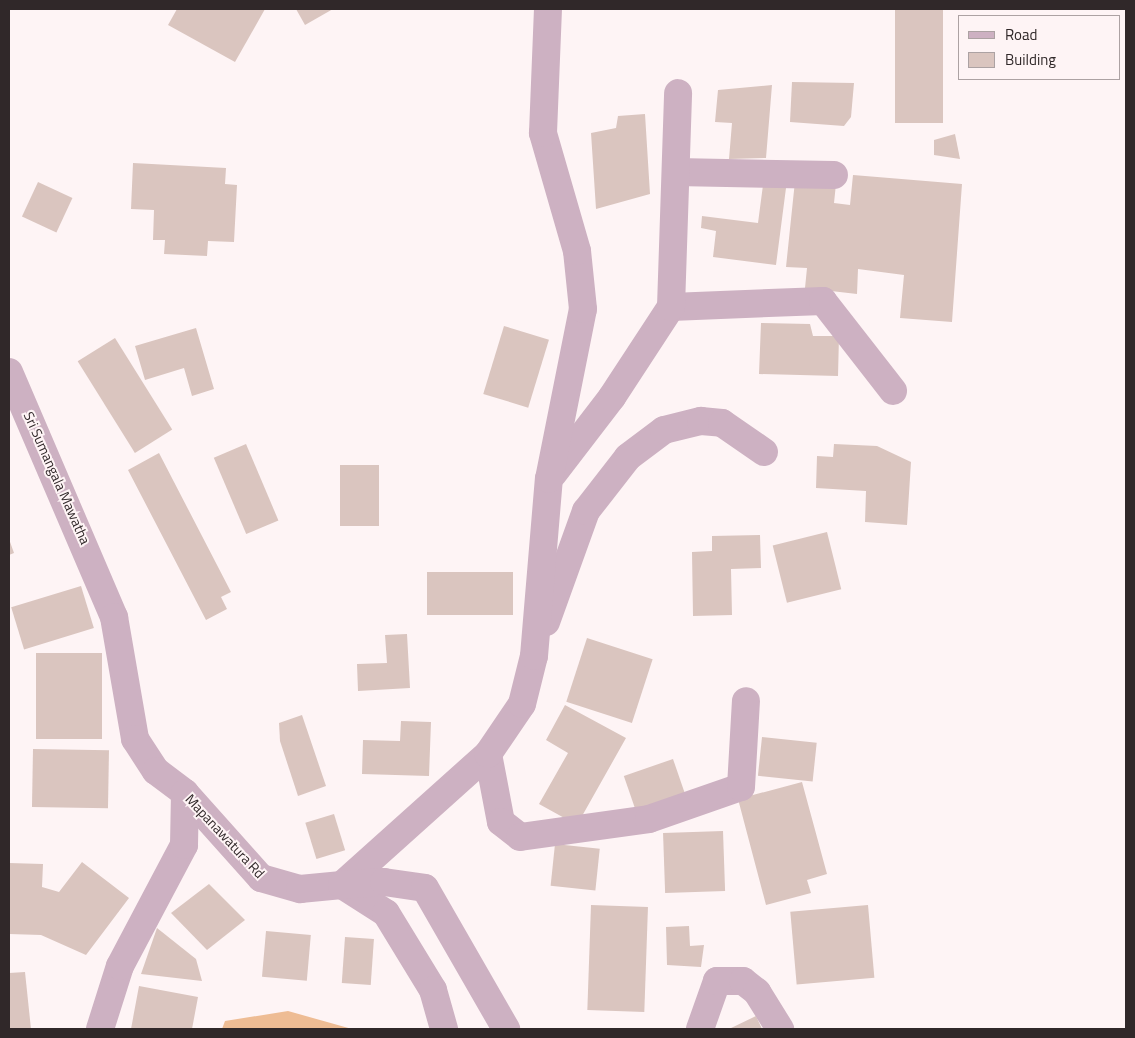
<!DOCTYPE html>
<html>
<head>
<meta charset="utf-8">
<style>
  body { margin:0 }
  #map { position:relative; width:1135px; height:1038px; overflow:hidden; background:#fef4f5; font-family:"Titillium Web",sans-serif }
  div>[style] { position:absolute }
  .green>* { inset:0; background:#eebc94 }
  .building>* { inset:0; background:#dac5bf; transform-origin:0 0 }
  .minor>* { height:28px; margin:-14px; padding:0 14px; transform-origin:14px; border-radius:14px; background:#cdb1c2 }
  span { translate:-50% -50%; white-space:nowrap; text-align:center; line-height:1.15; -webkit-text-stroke:4px #fef4f5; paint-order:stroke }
  .street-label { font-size:14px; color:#302829 }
  .frame { position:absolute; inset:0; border:10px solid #302829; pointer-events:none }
  .legend { position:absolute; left:958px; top:15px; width:162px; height:65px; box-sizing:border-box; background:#fef4f5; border:1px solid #aca2a3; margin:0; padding:6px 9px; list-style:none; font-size:15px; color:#302829 }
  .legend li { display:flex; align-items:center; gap:10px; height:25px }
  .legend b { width:25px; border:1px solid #aca2a3 }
</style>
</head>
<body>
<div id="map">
  <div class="green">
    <i style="clip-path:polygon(288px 1011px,352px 1029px,222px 1029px,225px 1021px)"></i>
  </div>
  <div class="building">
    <i style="clip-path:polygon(177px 9px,265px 9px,235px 62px,168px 25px)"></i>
    <i style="clip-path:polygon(296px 9px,333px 9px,305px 25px)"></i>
    <i style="left:895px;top:9px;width:48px;height:114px"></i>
    <i style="clip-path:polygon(792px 82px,854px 83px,851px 117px,844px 126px,790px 122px)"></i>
    <i style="clip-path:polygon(772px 85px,766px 158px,729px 159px,732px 123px,715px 122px,718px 90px)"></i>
    <i style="clip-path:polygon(645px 114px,650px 194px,596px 209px,591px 133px,616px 128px,618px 116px)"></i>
    <i style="clip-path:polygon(955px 134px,960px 159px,934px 155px,934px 140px)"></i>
    <i style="clip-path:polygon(133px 163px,226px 168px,225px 184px,237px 185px,234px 242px,208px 241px,207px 256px,164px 254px,165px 240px,153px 240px,154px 210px,131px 209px)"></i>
    <i style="clip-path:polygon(853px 175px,962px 184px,952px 322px,900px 318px,904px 275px,858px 269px,857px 294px,805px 288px,807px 268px,786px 267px,795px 181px,836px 184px,834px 203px,850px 205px)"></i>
    <i style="left:38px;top:182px;width:38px;height:38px;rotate:25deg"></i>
    <i style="clip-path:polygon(763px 185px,786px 188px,776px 265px,713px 257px,716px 231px,701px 228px,702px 216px,758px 223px)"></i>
    <i style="clip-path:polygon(761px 323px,810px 324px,813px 336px,839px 336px,838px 376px,759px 374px)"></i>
    <i style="left:504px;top:326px;width:47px;height:71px;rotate:17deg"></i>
    <i style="clip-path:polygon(196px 328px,214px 389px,192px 396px,184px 368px,145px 380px,135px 346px)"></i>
    <i style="left:115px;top:338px;width:108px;height:44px;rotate:58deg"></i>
    <i style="left:246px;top:444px;width:83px;height:35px;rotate:67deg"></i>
    <i style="clip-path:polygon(834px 444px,877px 446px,911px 462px,907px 525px,865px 522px,866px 491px,816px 488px,817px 456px,833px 457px)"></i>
    <i style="clip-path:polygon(159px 453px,231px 592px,221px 597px,227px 609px,206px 620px,128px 470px)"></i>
    <i style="left:340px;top:465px;width:39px;height:61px"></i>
    <i style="left:827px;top:532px;width:59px;height:56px;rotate:76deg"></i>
    <i style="clip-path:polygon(760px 535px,761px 568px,731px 569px,732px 615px,693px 616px,692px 552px,712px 551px,712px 536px)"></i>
    <i style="clip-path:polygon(9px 539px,14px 553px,9px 555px)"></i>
    <i style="left:513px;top:572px;width:43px;height:86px;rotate:90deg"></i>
    <i style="left:81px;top:586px;width:44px;height:73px;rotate:73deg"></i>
    <i style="clip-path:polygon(407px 634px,410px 688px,358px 691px,357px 664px,387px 663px,385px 635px)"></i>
    <i style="left:587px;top:638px;width:69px;height:67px;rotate:18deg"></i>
    <i style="left:36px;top:653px;width:66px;height:86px"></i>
    <i style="clip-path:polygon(565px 705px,626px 738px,577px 825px,539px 804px,568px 753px,546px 740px)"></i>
    <i style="clip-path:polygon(302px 715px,326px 786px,298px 796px,280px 741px,279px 723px)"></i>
    <i style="clip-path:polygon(401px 721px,431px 722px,429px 776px,362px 774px,363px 740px,400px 741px)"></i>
    <i style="left:762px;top:737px;width:55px;height:39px;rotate:6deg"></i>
    <i style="left:33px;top:749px;width:76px;height:58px;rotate:1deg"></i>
    <i style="left:673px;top:759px;width:40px;height:52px;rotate:71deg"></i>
    <i style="clip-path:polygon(802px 782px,827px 874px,807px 880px,811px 893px,766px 905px,738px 799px)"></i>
    <i style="left:334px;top:814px;width:38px;height:30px;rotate:73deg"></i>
    <i style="left:723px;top:831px;width:60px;height:60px;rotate:88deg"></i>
    <i style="left:555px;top:844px;width:45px;height:42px;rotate:6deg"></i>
    <i style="clip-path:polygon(82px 862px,129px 898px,86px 955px,41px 935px,9px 934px,9px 863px,43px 864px,42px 887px,59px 892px)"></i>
    <i style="clip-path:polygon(209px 884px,245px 920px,207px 950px,171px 913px)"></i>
    <i style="left:591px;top:905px;width:57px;height:105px;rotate:2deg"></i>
    <i style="left:868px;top:905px;width:73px;height:78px;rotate:85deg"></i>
    <i style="clip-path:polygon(689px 926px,690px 946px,704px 945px,701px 967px,667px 965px,666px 927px)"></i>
    <i style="clip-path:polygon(157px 928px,196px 959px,202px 981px,141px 974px)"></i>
    <i style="left:266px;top:931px;width:45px;height:46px;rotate:5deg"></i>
    <i style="left:345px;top:937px;width:29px;height:46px;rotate:4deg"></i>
    <i style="clip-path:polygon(25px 972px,31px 1029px,9px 1029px,9px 973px)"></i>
    <i style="clip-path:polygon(139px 986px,198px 997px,192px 1029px,131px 1029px)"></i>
    <i style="clip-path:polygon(756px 1016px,762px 1029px,729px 1029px)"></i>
  </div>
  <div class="minor">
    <i style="left:676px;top:172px;width:158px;rotate:1.1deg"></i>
    <i style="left:671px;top:307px;width:152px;rotate:-2.3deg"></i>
    <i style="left:823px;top:301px;width:114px;rotate:52.1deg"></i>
    <i style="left:9px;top:372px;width:267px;rotate:66.8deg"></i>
    <i style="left:114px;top:617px;width:124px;rotate:80.2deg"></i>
    <i style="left:135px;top:739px;width:38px;rotate:57deg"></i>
    <i style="left:156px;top:771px;width:36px;rotate:37deg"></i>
    <i style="left:185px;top:793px;width:114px;rotate:48.2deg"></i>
    <i style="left:261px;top:878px;width:41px;rotate:15.8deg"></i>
    <i style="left:300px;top:889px;width:42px;rotate:-5.4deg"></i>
    <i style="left:342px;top:885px;width:52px;rotate:32.5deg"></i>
    <i style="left:386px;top:913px;width:90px;rotate:58.6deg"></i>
    <i style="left:433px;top:990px;width:41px;rotate:74.2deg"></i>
    <i style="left:553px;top:474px;width:97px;rotate:-52.5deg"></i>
    <i style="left:612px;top:397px;width:108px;rotate:-56.8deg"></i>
    <i style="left:671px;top:307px;width:214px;rotate:-88.1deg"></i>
    <i style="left:546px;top:622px;width:118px;rotate:-70.2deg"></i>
    <i style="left:586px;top:511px;width:68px;rotate:-52.1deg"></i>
    <i style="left:628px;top:457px;width:45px;rotate:-36.9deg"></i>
    <i style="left:664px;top:430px;width:38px;rotate:-14deg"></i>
    <i style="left:701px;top:421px;width:21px;rotate:5deg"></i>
    <i style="left:722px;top:423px;width:51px;rotate:34.6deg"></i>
    <i style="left:488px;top:754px;width:69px;rotate:79.2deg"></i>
    <i style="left:501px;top:822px;width:24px;rotate:38deg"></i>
    <i style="left:520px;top:837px;width:130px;rotate:-7.9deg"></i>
    <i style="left:649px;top:819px;width:97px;rotate:-19.2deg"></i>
    <i style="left:741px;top:787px;width:86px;rotate:-86.7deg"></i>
    <i style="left:342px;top:885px;width:196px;rotate:-41.9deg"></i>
    <i style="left:488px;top:754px;width:60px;rotate:-55.8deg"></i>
    <i style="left:522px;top:704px;width:49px;rotate:-76deg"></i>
    <i style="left:534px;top:656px;width:178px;rotate:-85.2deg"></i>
    <i style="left:549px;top:479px;width:173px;rotate:-78.7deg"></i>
    <i style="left:583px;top:309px;width:58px;rotate:-95.9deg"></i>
    <i style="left:577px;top:251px;width:123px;rotate:-106.1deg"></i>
    <i style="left:543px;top:133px;width:124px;rotate:-87.7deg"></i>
    <i style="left:342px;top:885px;width:42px;rotate:-4.1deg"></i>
    <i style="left:384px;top:882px;width:41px;rotate:8.3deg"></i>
    <i style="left:425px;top:888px;width:163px;rotate:60.1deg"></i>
    <i style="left:100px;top:1029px;width:66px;rotate:-72.4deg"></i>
    <i style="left:120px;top:966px;width:137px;rotate:-62.1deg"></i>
    <i style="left:184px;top:845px;width:52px;rotate:-88.9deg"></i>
    <i style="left:700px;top:1029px;width:51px;rotate:-70.5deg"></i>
    <i style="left:717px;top:981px;width:26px"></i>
    <i style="left:743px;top:981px;width:18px;rotate:38deg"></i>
    <i style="left:757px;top:992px;width:44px;rotate:58.1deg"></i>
  </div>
  <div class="street-label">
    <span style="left:57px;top:478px;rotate:66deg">Sri Sumangala Mawatha</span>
    <span style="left:225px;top:836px;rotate:47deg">Mapanawatura Rd</span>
  </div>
  <div class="frame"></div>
  <ul class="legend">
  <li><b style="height:6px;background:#cdb1c2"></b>Road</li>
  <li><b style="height:14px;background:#dac5bf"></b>Building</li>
  </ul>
</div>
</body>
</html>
